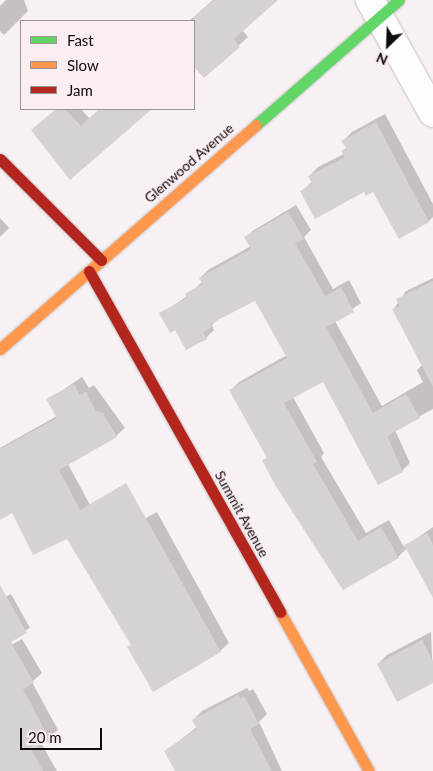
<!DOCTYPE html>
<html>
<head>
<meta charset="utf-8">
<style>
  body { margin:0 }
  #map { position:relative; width:433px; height:771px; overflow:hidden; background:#f8f1f3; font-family:Lato,sans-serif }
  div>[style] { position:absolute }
  .shadow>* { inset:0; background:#0003 }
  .building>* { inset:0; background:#d6d1d2 }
  .roads { filter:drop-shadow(0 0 1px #c6c1c2) drop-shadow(0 0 1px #c6c1c2) }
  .street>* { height:28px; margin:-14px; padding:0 14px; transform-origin:14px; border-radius:14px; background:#fefdfd }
  .fast>* { height:11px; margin:-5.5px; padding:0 5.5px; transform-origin:5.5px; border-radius:5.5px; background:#63d668 }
  .slow>* { height:11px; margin:-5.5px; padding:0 5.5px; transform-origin:5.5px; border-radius:5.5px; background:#ff974d }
  .jam>* { height:11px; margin:-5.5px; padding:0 5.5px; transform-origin:5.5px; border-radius:5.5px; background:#b3261e }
  span { translate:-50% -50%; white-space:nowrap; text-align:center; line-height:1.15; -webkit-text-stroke:4px #fbeef2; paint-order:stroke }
  .street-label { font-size:14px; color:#0f0b0c }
  .legend { position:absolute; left:20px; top:20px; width:175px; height:90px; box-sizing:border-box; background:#fbeef2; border:1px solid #9d9396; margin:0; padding:6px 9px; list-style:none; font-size:15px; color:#0f0b0c }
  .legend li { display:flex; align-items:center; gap:10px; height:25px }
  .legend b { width:25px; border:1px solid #9d9396 }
  .north { position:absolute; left:363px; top:20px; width:50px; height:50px; -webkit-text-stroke:4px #fbeef2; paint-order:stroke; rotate:204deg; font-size:14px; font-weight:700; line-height:20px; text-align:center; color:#0f0b0c }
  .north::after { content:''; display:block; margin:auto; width:18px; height:22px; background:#0f0b0c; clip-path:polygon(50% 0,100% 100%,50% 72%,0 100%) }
  .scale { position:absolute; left:20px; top:728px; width:82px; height:22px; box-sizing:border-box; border:2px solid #0f0b0c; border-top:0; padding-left:6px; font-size:15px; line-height:18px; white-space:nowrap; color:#0f0b0c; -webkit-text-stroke:4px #fbeef2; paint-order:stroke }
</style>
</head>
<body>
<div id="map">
  <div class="shadow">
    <i style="clip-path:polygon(6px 0,24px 0,28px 11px,4px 35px,0 31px,0 6px)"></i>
    <i style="clip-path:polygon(213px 0,276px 0,242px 30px,248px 37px,204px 77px,196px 67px,194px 69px,194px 21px,189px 21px)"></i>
    <i style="clip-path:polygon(57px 109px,81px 109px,90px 119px,101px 109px,149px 109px,70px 178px,42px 121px)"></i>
    <i style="clip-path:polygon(385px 114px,433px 204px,433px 217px,429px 221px,400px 237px,374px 190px,302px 191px,312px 182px,309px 176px,318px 167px,344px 154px,347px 147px,343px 141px,352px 132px)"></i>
    <i style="clip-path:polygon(296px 205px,311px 230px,304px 237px,333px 289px,349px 280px,361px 303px,335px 321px,382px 406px,423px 382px,417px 370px,423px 364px,393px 310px,406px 291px,433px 278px,433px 409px,395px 430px,410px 463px,402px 471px,378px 483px,324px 380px,293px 397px,324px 453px,321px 457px,366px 533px,389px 520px,404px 547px,433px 527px,433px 563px,407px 548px,398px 557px,344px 589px,264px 461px,268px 457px,231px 390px,239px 382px,287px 355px,255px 299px,218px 319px,212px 325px,214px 330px,206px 338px,176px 329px,161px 314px,187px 296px,202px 282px,200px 278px,208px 270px,251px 246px,246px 237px,254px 230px)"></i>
    <i style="clip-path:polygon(0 218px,9px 228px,0 237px)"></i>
    <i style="clip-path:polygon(82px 377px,89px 388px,94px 385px,125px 428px,116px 436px,68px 464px,90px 505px,82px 513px,13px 511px,0 518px,0 448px,57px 416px,48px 400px)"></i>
    <i style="clip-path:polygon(157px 512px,229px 643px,220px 651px,132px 644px,88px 550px)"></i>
    <i style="clip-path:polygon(11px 594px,30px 628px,0 642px,0 600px)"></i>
    <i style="clip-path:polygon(431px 632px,433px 681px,378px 664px,387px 655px)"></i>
    <i style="clip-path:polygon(22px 639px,42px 673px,32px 682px,58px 730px,41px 743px,57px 771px,0 771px,0 651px)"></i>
    <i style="clip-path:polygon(247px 688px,249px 691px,253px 689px,267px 714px,259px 722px,282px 771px,176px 771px,166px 751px,197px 727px,193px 720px,202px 711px)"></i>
  </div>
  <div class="building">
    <i style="clip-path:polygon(214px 0,278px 0,234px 39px,240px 47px,204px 78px,194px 67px,194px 17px)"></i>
    <i style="clip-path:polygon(56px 109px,65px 109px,81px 126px,99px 109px,152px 109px,70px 180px,31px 130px)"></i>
    <i style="clip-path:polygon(376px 122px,429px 222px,399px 239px,373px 192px,366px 196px,364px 192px,315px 219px,300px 191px,312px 184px,308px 176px,345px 157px,341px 151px,346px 148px,341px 141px)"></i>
    <i style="clip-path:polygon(288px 212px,304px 239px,295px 243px,325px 296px,341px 287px,354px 312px,326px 327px,373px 413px,406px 394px,420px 418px,387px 436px,403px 472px,378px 485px,323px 382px,284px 403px,317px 462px,313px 464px,358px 541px,381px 527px,399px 558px,343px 590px,275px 485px,262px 460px,267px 458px,229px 390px,287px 358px,255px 301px,210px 324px,212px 327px,203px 332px,207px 339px,186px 350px,175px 330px,170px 333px,159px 313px,187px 298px,185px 294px,202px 284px,199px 278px,251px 249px,244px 237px)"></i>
    <i style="clip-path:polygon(433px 281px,433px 387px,392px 309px,400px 306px,396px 299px)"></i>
    <i style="clip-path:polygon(74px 384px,80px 395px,86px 392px,96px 411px,103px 413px,117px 437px,59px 470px,80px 510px,126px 483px,221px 652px,153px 692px,127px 647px,131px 645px,67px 539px,33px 555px,12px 513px,0 520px,0 449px,57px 418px,46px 399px)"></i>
    <i style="clip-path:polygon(427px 533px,433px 545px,433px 598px,404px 545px)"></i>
    <i style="clip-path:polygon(0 585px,27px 633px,11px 642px,34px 683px,23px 689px,50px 740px,32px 750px,43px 771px,0 771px)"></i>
    <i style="clip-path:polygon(422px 640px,433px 661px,433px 683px,397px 702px,377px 664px)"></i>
    <i style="clip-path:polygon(238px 695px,240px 699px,244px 696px,259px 724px,250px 729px,272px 771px,175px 771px,164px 751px,197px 729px,192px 720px)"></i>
  </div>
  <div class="roads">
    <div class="street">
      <i style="left:370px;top:0;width:129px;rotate:60.9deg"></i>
    </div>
    <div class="fast">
      <i style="left:256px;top:125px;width:190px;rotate:-41.2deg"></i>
    </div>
    <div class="slow">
      <i style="left:0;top:349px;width:340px;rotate:-41.2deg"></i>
      <i style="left:280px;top:612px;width:182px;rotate:60.8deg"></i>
    </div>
    <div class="jam">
      <i style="left:0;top:159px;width:143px;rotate:45deg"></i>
      <i style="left:89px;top:271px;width:391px;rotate:60.7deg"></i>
    </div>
  </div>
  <div class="street-label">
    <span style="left:189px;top:163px;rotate:-41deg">Glenwood Avenue</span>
    <span style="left:242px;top:514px;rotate:61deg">Summit Avenue</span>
  </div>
  <ul class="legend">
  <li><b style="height:6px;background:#63d668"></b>Fast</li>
  <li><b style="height:6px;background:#ff974d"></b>Slow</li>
  <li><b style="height:6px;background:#b3261e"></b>Jam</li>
  </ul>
  <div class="north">N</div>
  <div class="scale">20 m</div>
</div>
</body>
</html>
